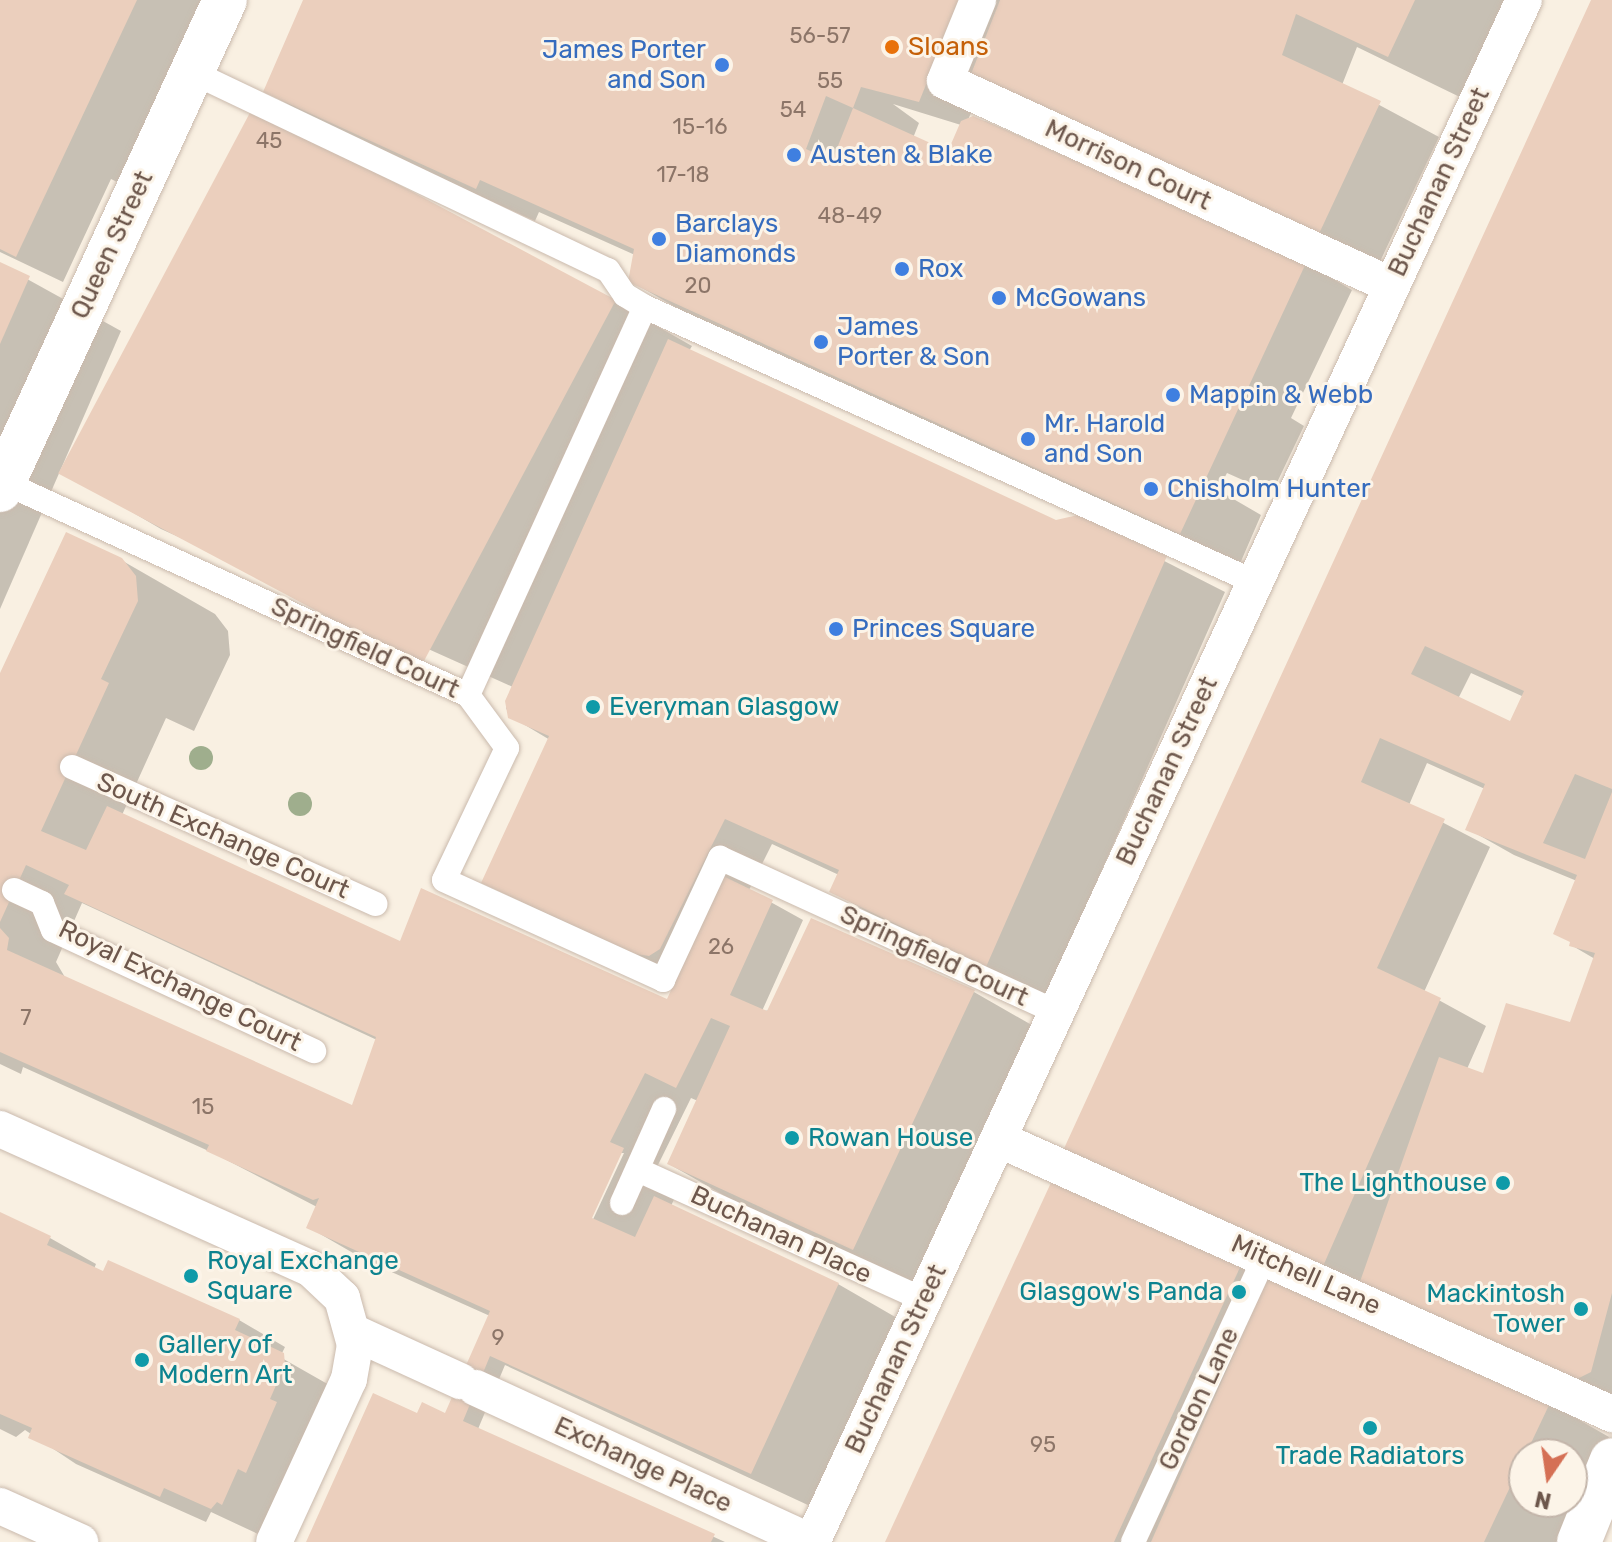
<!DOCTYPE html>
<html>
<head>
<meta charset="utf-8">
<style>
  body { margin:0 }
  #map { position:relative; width:1612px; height:1542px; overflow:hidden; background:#f9f0e2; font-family:Rubik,sans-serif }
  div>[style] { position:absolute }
  .shadow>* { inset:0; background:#0003 }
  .building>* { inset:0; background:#ebcfbd; transform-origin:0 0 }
  .roads { filter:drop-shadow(0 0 2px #cabaad) drop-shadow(0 0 2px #cabaad) }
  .service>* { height:24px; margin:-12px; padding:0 12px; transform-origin:12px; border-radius:12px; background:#fff }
  .pedestrian>* { height:36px; margin:-18px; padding:0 18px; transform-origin:18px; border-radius:18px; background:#fff }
  .minor>* { height:44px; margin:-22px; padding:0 22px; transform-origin:22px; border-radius:22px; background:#fff }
  .trees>* { width:24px; height:24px; margin:-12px; border-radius:50%; background:#9fae8d }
  .dots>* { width:22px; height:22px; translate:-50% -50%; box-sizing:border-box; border:4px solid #fcf4e8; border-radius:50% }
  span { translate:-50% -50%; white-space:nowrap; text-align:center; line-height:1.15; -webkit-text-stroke:6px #fcf4e8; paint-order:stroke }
  .number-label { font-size:22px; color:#8c7568 }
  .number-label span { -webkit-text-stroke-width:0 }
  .food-label { font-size:26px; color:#c56008 }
  .left { translate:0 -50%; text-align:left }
  .shop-label { font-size:26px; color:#366cbe }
  .right { translate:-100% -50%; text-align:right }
  .street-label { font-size:26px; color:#6d574c }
  .culture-label { font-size:26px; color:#0d838f }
  .north { position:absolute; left:1508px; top:1438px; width:80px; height:80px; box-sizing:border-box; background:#fcf4e8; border:2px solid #c3b5aa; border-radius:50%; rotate:193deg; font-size:22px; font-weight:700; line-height:32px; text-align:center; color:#6d574c }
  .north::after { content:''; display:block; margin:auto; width:28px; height:36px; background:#d57055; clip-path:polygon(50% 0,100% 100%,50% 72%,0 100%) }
</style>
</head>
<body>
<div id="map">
  <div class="shadow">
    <i style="clip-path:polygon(0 0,236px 0,143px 195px,111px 179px,63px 282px,0 252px)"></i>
    <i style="clip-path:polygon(evenodd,305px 0,1512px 0,1466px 100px,1357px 47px,1342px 85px,1439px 137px,1376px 270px,985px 79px,968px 120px,985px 121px,1306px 263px,1352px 290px,1291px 418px,1304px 426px,1272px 493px,1227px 473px,1218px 490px,1261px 515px,1239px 566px,689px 315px,630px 281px,635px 255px,539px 212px,535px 221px,324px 125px,265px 91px,305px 0,893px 104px,961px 125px,949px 154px,913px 138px,919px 123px,893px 104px)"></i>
    <i style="clip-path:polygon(evenodd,1593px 0,1612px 0,1612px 1419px,1109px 1180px,1593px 0,1471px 673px,1524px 697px,1511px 724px,1458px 699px,1471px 673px,1593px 0,1427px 763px,1485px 789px,1468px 829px,1514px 855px,1577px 881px,1571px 945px,1595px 959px,1571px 1025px,1484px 1075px,1467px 1069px,1486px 1026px,1424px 992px,1490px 847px,1409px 805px,1427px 763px)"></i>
    <i style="clip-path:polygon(0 264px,121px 331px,0 609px)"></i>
    <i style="clip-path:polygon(evenodd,615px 302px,692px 346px,689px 351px,1056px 522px,1078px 517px,1225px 592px,1045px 999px,890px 925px,831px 891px,839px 875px,772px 844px,749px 890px,803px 920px,762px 1011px,974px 992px,1051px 1036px,931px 1293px,746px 1208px,669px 1164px,698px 1101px,691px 1098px,656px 1169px,681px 1184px,671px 1206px,838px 1284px,897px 1318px,810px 1506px,505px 1365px,478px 1429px,725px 1542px,308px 1542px,418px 1416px,446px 1415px,490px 1316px,367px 1261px,308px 1227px,317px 1207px,213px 1153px,23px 1067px,21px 1074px,0 1064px,0 677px,121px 560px,215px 614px,228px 631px,230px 655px,194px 731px,166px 718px,122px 815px,401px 944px,669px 1001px,679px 978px,483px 883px,550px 740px,510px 716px,506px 708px,515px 688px,161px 529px,84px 484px,615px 302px,82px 903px,377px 1040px,353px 1107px,66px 979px,56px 962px,82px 903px,615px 302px,620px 1153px,624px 1153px,589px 1228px,586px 1226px,620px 1153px)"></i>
    <i style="clip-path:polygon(evenodd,1056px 1177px,1550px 1403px,1609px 1437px,1559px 1542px,887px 1542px,1056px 1177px,1524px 1454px,1572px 1454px,1572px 1502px,1524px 1502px,1524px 1454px)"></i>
    <i style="clip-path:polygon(0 1215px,50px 1238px,96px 1264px,94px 1269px,239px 1320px,285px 1347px,280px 1357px,331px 1386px,258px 1534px,211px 1512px,206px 1522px,76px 1464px,25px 1430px,16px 1437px,0 1429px)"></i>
  </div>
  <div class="building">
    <i style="clip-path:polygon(0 0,137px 0,16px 257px,0 249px)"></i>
    <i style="clip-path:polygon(303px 0,960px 0,919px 102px,861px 87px,853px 108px,826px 96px,806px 149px,832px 161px,853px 108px,948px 151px,961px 121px,973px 116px,1307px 261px,1180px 534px,628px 282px,634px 249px,480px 180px,476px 189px,263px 92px)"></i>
    <i style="clip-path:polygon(1000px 0,1415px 0,1388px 57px,1296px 14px,1282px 55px,1381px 101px,1317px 238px,971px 74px)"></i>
    <i style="clip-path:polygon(evenodd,1591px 0,1612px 0,1612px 789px,1575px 774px,1543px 843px,1585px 859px,1612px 792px,1612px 1293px,1591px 1372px,1565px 1385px,1356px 1293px,1439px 1057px,1483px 1073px,1506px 1003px,1570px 1022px,1595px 953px,1569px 946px,1570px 942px,1553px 934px,1577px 875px,1465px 830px,1485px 784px,1380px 738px,1361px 782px,1445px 819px,1377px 968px,1441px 998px,1320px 1273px,1061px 1155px,1591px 0,1425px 646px,1524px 691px,1510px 721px,1411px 674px,1425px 646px)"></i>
    <i style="left:253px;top:107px;width:411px;height:415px;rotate:28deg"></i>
    <i style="clip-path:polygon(0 262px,30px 276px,0 344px)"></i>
    <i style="clip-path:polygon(668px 339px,1056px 520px,1078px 515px,1167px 556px,986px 967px,829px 892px,839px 870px,725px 819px,660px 949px,649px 956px,635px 954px,481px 883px,549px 736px,508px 718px,505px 701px)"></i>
    <i style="clip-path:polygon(66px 532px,122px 558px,136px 576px,138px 601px,101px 679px,109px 683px,41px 831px,86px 850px,107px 806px,400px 941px,421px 888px,667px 999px,723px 876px,773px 900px,730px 995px,767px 1011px,811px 918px,975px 990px,853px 1250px,667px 1164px,730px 1026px,711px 1018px,676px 1088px,645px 1073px,610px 1142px,624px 1148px,592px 1218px,635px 1237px,654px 1196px,839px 1283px,751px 1474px,490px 1356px,463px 1421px,715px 1534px,711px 1542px,306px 1542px,373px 1393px,417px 1413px,422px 1402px,445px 1413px,490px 1311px,306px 1228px,319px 1198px,313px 1200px,206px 1151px,209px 1145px,0 1052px,0 928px,9px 938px,7px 950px,352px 1105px,376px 1037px,64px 894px,69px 885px,26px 865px,0 922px,0 673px)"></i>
    <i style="clip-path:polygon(1055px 1174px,1242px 1263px,1114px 1542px,885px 1542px)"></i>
    <i style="clip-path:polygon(0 1212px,51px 1236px,47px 1245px,103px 1271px,108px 1260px,240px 1319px,235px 1330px,284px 1353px,285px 1365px,270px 1399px,277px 1402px,246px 1473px,238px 1469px,222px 1505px,217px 1502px,211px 1509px,164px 1488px,160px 1497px,28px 1438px,32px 1428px,0 1414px)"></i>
    <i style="clip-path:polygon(1269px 1274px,1551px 1401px,1484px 1542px,1151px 1542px)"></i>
  </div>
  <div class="roads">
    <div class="service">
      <i style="left:192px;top:72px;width:461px;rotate:25.5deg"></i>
      <i style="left:608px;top:270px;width:30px;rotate:56deg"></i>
      <i style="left:625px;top:295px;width:23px;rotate:31deg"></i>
      <i style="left:645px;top:307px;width:669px;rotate:24.27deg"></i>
      <i style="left:3px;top:482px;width:511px;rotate:24.61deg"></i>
      <i style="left:468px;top:695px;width:66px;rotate:53.7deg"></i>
      <i style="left:507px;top:748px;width:146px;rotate:115.5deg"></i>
      <i style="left:444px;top:880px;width:241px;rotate:24.5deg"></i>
      <i style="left:663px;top:980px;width:135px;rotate:-65deg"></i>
      <i style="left:720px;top:858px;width:370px;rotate:24.6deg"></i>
      <i style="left:468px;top:695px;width:426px;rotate:-65.5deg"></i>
      <i style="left:72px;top:767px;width:333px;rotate:24.3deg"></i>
      <i style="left:14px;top:890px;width:31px;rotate:25deg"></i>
      <i style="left:42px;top:903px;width:29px;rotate:68deg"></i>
      <i style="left:53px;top:930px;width:288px;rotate:24.9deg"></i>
      <i style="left:638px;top:1170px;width:314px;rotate:24.4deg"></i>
      <i style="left:622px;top:1203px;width:103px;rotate:-65.9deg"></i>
      <i style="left:1133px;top:1542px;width:315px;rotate:-65.2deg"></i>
    </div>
    <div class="pedestrian">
      <i style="left:978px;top:0;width:87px;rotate:112.2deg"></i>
      <i style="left:945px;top:81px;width:490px;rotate:24.6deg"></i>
      <i style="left:0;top:1129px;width:340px;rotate:24.2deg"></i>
      <i style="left:310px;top:1268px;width:44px;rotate:43.2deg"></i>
      <i style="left:342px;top:1298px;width:49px;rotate:74.5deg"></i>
      <i style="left:355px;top:1345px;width:35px;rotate:100deg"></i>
      <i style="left:349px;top:1379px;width:179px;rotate:114.7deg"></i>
      <i style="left:998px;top:1139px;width:673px;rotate:24.13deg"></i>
      <i style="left:353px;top:1332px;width:118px;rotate:24.6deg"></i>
      <i style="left:476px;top:1388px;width:369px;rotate:24.7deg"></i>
      <i style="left:0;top:1506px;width:88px;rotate:24.2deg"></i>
      <i style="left:812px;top:1542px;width:1698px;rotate:-65.22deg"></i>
    </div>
    <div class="minor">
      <i style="left:0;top:490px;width:539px;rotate:-65.34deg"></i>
      <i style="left:1579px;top:1542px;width:88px;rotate:-68.1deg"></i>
    </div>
  </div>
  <div class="trees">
    <i style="left:201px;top:758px"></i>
    <i style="left:300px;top:804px"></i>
  </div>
  <div class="dots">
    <i style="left:892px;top:47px;background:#e8710a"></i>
    <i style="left:722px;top:65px;background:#3f7fe0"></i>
    <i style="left:794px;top:155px;background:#3f7fe0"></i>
    <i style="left:659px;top:239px;background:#3f7fe0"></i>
    <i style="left:902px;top:269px;background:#3f7fe0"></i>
    <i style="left:999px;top:298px;background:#3f7fe0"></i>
    <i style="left:821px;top:342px;background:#3f7fe0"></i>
    <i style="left:1173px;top:395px;background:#3f7fe0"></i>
    <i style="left:1028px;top:439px;background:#3f7fe0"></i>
    <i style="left:1151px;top:489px;background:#3f7fe0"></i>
    <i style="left:836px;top:629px;background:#3f7fe0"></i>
    <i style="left:593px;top:707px;background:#0f9aa8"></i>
    <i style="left:792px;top:1138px;background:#0f9aa8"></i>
    <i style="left:1503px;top:1183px;background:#0f9aa8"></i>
    <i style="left:191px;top:1276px;background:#0f9aa8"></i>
    <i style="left:1239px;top:1292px;background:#0f9aa8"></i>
    <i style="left:1581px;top:1309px;background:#0f9aa8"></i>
    <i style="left:142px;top:1360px;background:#0f9aa8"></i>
    <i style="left:1370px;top:1428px;background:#0f9aa8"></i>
  </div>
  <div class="number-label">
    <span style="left:820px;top:36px">56-57</span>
    <span style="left:830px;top:81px">55</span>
    <span style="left:793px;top:110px">54</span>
    <span style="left:700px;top:127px">15-16</span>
    <span style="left:269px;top:141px">45</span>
    <span style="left:683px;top:175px">17-18</span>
    <span style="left:850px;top:216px">48-49</span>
    <span style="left:698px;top:286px">20</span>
    <span style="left:721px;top:947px">26</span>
    <span style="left:26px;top:1018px">7</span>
    <span style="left:203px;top:1107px">15</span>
    <span style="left:498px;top:1338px">9</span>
    <span style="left:1043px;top:1445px">95</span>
  </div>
  <div class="food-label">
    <span class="left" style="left:908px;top:47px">Sloans</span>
  </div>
  <div class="shop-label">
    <span class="right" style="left:706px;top:65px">James Porter<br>and Son</span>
    <span class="left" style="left:810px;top:155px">Austen &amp; Blake</span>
    <span class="left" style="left:675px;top:239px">Barclays<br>Diamonds</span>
    <span class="left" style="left:918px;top:269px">Rox</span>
    <span class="left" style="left:1015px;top:298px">McGowans</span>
    <span class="left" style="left:837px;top:342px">James<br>Porter &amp; Son</span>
    <span class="left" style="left:1189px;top:395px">Mappin &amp; Webb</span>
    <span class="left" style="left:1044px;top:439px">Mr. Harold<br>and Son</span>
    <span class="left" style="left:1167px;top:489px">Chisholm Hunter</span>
    <span class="left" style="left:852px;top:629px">Princes Square</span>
  </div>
  <div class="street-label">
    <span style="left:1128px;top:165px;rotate:25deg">Morrison Court</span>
    <span style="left:1439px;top:182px;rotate:-65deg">Buchanan Street</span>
    <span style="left:112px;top:245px;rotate:-65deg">Queen Street</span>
    <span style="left:365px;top:648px;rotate:25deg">Springfield Court</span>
    <span style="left:1167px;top:771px;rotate:-65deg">Buchanan Street</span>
    <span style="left:223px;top:836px;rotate:24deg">South Exchange Court</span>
    <span style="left:934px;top:956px;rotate:25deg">Springfield Court</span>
    <span style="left:180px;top:986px;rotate:26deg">Royal Exchange Court</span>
    <span style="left:781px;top:1235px;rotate:25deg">Buchanan Place</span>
    <span style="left:1306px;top:1275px;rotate:24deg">Mitchell Lane</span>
    <span style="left:896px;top:1359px;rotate:-65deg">Buchanan Street</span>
    <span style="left:1199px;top:1399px;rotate:-65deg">Gordon Lane</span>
    <span style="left:643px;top:1465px;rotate:25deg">Exchange Place</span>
  </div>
  <div class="culture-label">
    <span class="left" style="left:609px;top:707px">Everyman Glasgow</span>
    <span class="left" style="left:808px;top:1138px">Rowan House</span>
    <span class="right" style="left:1487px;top:1183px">The Lighthouse</span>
    <span class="left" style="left:207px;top:1276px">Royal Exchange<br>Square</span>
    <span class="right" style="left:1223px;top:1292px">Glasgow's Panda</span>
    <span class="right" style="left:1565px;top:1309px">Mackintosh<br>Tower</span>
    <span class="left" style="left:158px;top:1360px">Gallery of<br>Modern Art</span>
    <span style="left:1370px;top:1456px">Trade Radiators</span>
  </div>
  <div class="north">N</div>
</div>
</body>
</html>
